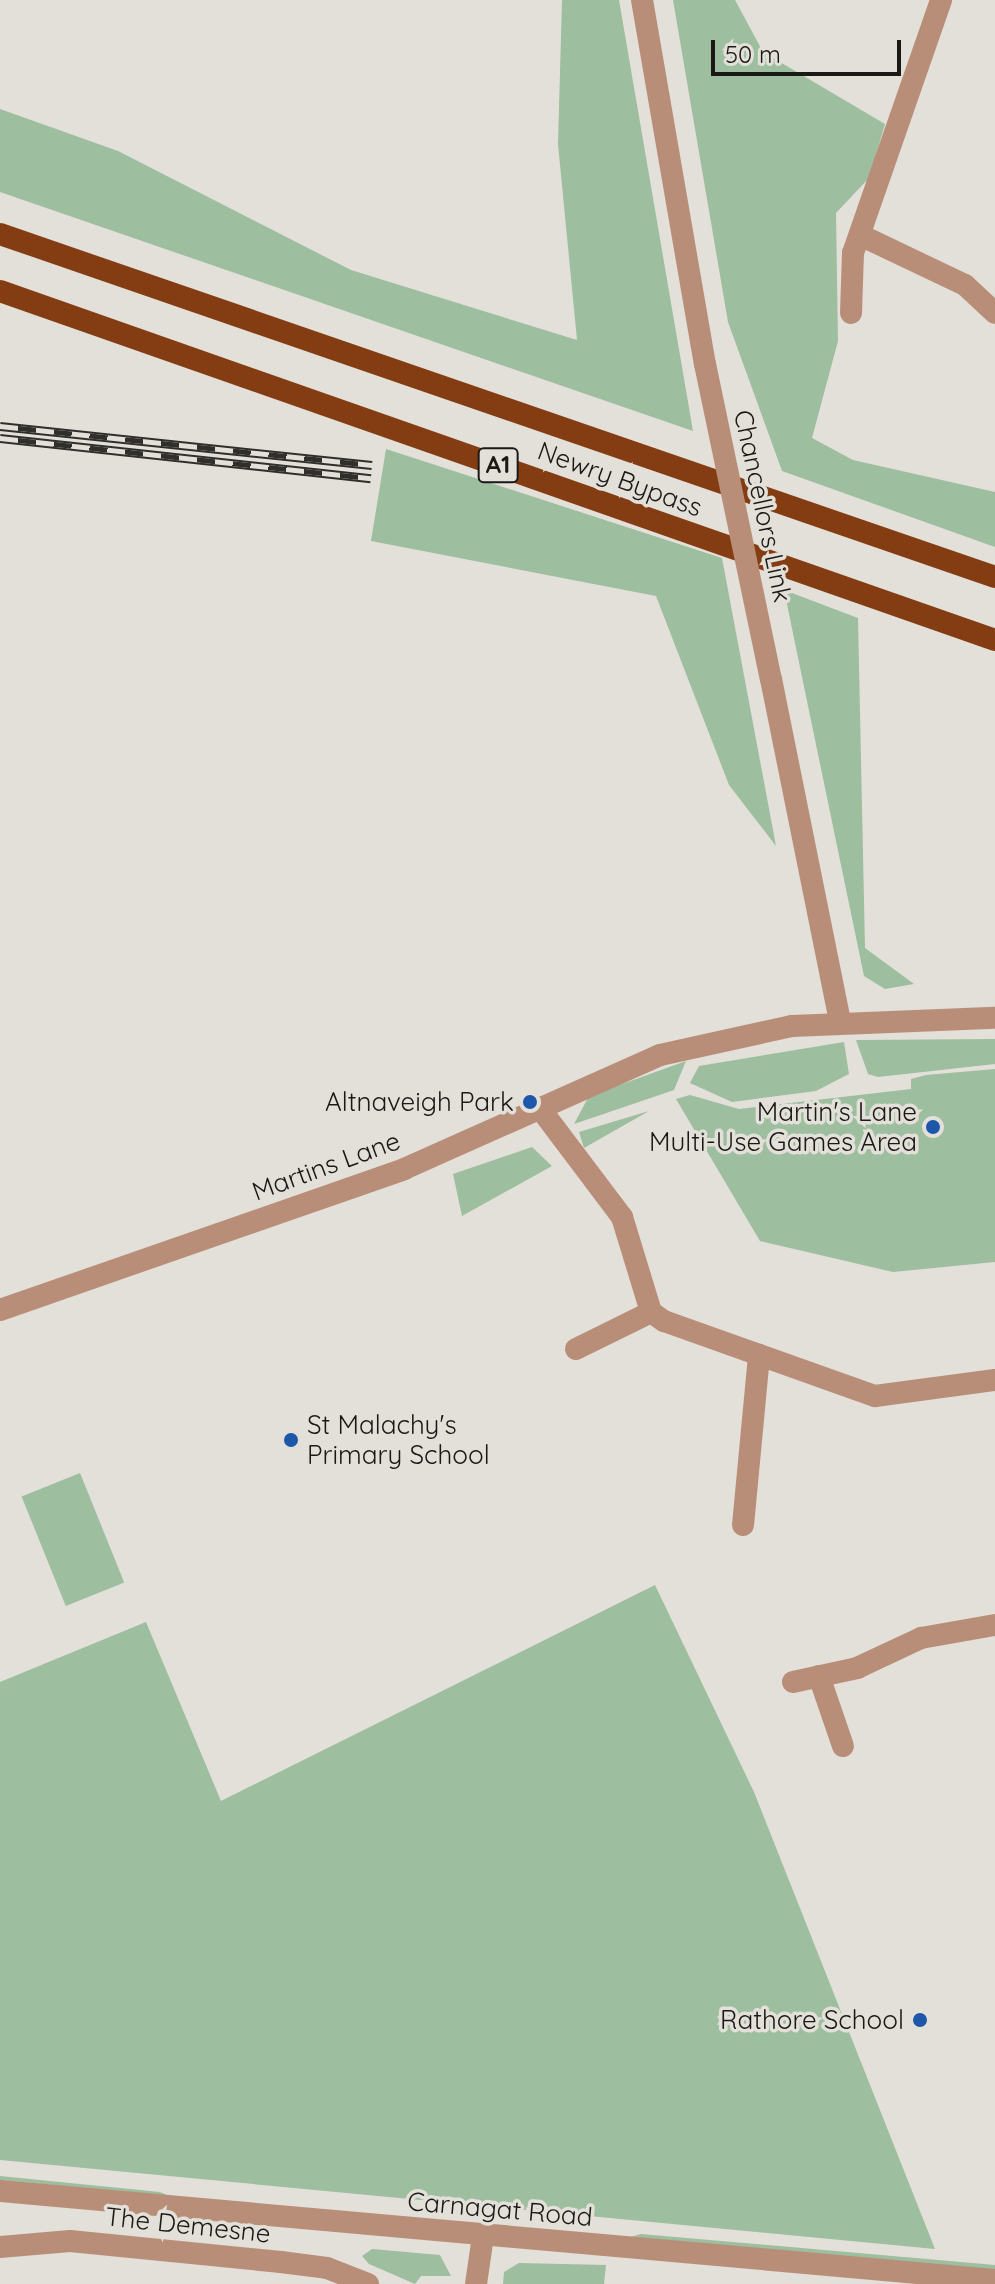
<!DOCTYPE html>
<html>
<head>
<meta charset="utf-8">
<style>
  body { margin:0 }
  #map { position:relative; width:995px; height:2284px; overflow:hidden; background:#e3e0d9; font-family:Quicksand,sans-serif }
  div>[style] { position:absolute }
  .green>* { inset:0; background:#9dbe9f; transform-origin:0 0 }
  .minor>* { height:22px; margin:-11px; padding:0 11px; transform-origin:11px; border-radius:11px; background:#b98e79 }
  .trunk>* { height:22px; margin:-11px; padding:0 11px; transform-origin:11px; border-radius:11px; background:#843c12 }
  .rail>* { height:9px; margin-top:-4.5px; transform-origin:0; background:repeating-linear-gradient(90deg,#e3e0d9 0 18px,#312f2c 0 36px); box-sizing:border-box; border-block:2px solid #312f2c }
  .minor-bridge>* { height:22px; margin:-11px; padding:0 11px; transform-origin:11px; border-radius:11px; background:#b98e79 }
  .dots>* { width:22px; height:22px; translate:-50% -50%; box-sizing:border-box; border:4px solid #e3e0d9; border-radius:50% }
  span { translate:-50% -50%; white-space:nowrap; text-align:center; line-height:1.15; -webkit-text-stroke:7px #e3e0d9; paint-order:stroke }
  .shield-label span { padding:2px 6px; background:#e3e0d9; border:2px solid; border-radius:6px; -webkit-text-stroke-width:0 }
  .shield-label { font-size:24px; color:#1a1916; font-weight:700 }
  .street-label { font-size:26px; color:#1a1916 }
  .poi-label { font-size:26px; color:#1a1916 }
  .right { translate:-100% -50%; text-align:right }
  .left { translate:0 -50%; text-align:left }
  .scale { position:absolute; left:711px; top:40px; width:190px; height:36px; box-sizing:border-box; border:4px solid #1a1916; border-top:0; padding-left:10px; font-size:24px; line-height:28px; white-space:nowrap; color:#1a1916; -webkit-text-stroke:6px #e3e0d9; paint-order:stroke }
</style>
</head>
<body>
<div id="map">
  <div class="green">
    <i style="clip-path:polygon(562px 0,619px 0,693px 431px,0 192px,0 109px,118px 151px,351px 270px,577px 340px,558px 144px)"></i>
    <i style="clip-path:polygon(673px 0,735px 0,763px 52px,885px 124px,869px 178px,836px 213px,838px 341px,812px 438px,853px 460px,995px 492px,995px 547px,782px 471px,728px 322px)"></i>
    <i style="clip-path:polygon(386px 449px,722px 558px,776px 846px,729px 785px,656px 596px,371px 541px)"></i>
    <i style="clip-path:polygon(784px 590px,858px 618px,865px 948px,914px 984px,885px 989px,864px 976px)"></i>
    <i style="clip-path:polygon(995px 1039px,995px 1064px,878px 1077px,868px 1074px,856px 1040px)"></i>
    <i style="clip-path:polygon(844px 1042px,849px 1074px,816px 1091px,732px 1102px,690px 1083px,699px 1066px)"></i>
    <i style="clip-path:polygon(686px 1061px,674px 1090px,574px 1124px,589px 1096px)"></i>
    <i style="clip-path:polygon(995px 1069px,995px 1262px,893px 1272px,760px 1241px,676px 1099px,690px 1095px,739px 1109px,911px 1089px,911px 1079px,926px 1075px)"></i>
    <i style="clip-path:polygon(649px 1111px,584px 1148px,579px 1132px)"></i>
    <i style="clip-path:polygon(532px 1147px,552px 1166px,462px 1216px,453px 1174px)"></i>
    <i style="left:80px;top:1473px;width:118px;height:63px;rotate:68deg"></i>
    <i style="clip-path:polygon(655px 1585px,754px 1792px,935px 2249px,0 2160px,0 1682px,146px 1622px,221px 1801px)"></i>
    <i style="clip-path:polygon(0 2176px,160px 2192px,169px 2196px,0 2180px)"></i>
    <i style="clip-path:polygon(641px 2234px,995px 2265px,995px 2271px,630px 2237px)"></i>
    <i style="clip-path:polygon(372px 2249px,440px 2255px,451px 2276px,421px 2276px,415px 2284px,369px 2264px,362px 2256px)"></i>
    <i style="clip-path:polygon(519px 2263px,606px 2265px,604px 2284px,503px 2284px,504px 2272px)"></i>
  </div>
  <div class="minor">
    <i style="left:642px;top:0;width:369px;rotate:80.2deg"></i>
    <i style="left:860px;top:235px;width:116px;rotate:25.5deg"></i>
    <i style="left:965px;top:285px;width:41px;rotate:43deg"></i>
    <i style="left:851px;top:313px;width:60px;rotate:-88.1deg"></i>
    <i style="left:853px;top:253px;width:268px;rotate:-70.8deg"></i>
    <i style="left:771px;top:679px;width:349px;rotate:78.6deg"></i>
    <i style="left:539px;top:1107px;width:138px;rotate:53deg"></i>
    <i style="left:622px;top:1217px;width:99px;rotate:73deg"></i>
    <i style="left:651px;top:1312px;width:16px;rotate:35deg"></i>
    <i style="left:664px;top:1321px;width:224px;rotate:19.6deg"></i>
    <i style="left:875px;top:1396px;width:121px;rotate:-7.6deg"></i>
    <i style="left:0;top:1310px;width:428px;rotate:-19.2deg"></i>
    <i style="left:404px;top:1169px;width:280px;rotate:-24deg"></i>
    <i style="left:660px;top:1055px;width:135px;rotate:-12.4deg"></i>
    <i style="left:792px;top:1026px;width:203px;rotate:-2.3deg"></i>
    <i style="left:576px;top:1349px;width:84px;rotate:-26.3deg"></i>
    <i style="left:743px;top:1525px;width:171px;rotate:-84.6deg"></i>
    <i style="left:819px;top:1676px;width:74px;rotate:71.1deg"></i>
    <i style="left:793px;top:1682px;width:66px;rotate:-12.3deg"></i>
    <i style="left:857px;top:1668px;width:71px;rotate:-25.1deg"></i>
    <i style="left:921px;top:1638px;width:75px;rotate:-10deg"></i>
    <i style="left:0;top:2191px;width:999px;rotate:5.11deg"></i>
    <i style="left:0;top:2247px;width:70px;rotate:-4.9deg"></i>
    <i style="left:70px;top:2241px;width:212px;rotate:5.7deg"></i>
    <i style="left:281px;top:2262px;width:46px;rotate:7.4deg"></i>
    <i style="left:327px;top:2268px;width:44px;rotate:21.3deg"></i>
    <i style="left:476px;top:2284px;width:49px;rotate:-81.7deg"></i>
  </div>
  <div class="trunk">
    <i style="left:0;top:234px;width:1052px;rotate:19.02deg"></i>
    <i style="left:0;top:291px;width:1054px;rotate:19.33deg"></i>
  </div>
  <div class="rail">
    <i style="left:0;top:426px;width:374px;rotate:6deg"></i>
    <i style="left:0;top:438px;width:373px;rotate:6.2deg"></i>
  </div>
  <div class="minor-bridge">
    <i style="left:705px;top:364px;width:322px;rotate:78.2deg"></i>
  </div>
  <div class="dots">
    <i style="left:530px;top:1102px;background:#1d57a9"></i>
    <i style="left:933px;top:1127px;background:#1d57a9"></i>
    <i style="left:291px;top:1440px;background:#1d57a9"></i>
    <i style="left:920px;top:2020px;background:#1d57a9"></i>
  </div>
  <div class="shield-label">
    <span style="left:498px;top:465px">A1</span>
  </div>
  <div class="street-label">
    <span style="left:620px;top:479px;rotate:20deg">Newry Bypass</span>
    <span style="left:763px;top:506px;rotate:78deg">Chancellors Link</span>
    <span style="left:326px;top:1166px;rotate:-20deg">Martins Lane</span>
    <span style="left:500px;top:2209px;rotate:5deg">Carnagat Road</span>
    <span style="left:188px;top:2225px;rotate:6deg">The Demesne</span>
  </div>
  <div class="poi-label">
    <span class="right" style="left:514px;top:1102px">Altnaveigh Park</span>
    <span class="right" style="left:917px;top:1127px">Martin's Lane<br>Multi-Use Games Area</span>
    <span class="left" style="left:307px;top:1440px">St Malachy's<br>Primary School</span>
    <span class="right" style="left:904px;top:2020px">Rathore School</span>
  </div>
  <div class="scale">50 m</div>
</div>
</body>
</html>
